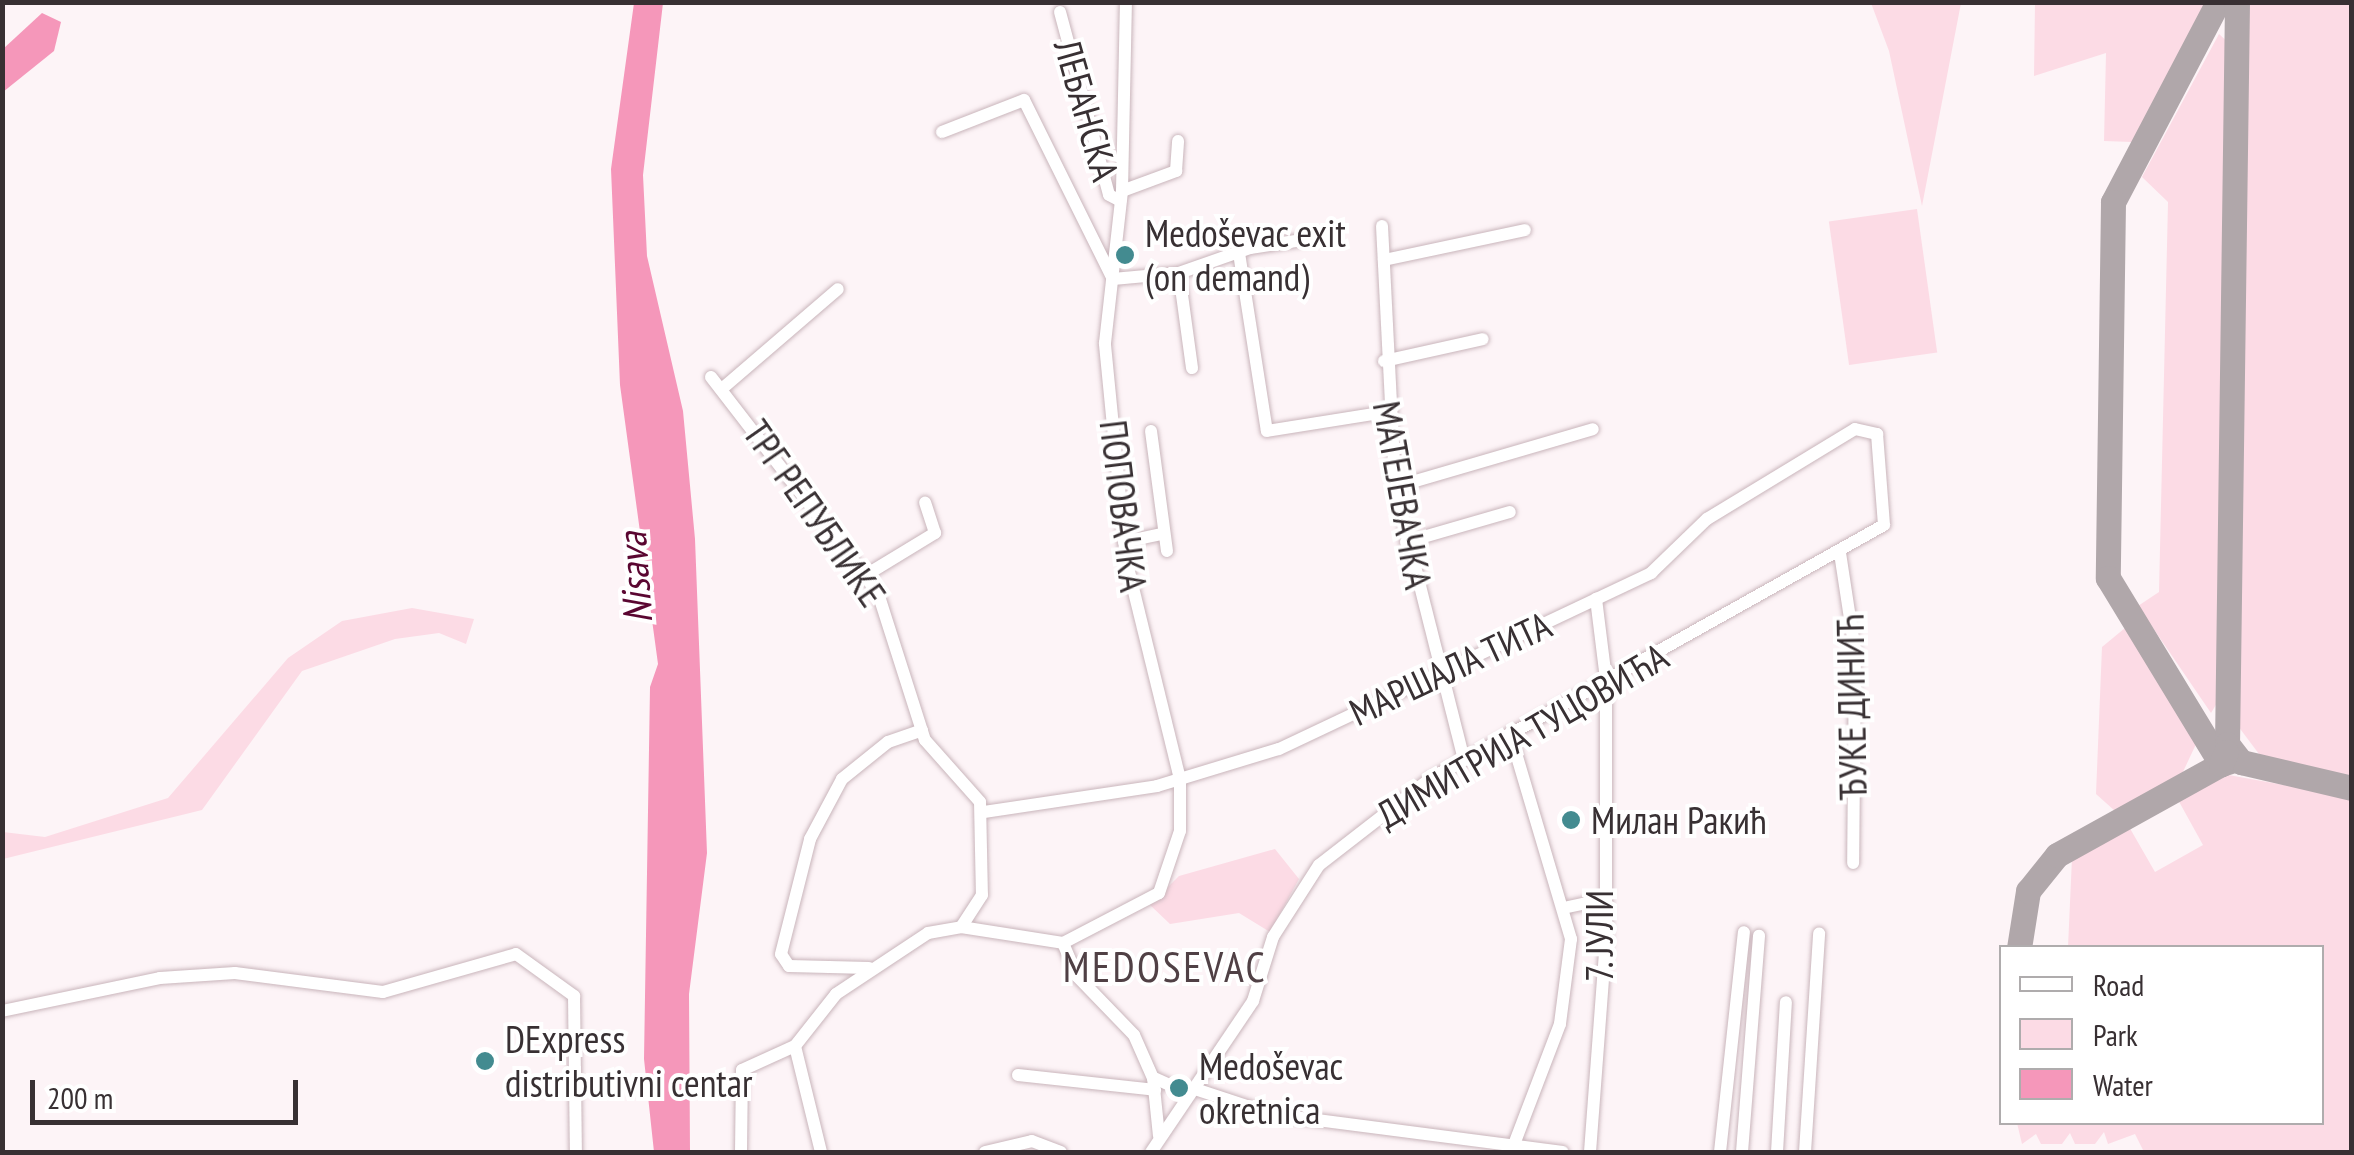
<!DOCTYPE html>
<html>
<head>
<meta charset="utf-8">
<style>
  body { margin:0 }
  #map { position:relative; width:2354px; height:1155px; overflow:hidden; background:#fdf4f7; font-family:"PT Sans Narrow",sans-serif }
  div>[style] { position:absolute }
  .green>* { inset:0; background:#fcdbe5; transform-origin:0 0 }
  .water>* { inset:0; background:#f597ba }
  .taxiway>* { height:25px; margin:-12.5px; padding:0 12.5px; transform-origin:12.5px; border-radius:12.5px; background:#b0a7aa }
  .roads { filter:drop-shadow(0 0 2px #c9b5bb) drop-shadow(0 0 2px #c9b5bb) }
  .minor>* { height:12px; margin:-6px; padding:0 6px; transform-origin:6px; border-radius:6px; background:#fff }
  .dots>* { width:28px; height:28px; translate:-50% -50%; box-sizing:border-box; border:5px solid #fff; border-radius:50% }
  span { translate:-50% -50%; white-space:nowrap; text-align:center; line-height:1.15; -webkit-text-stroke:8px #fff; paint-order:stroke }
  .street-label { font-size:38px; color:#383033 }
  .poi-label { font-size:38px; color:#383033 }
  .left { translate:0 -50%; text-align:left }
  .water-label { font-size:40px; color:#5a0631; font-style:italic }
  .quarter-label { font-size:42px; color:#504045; letter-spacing:2.5px }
  .frame { position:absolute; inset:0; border:5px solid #383033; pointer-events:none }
  .legend { position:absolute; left:1999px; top:945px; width:325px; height:180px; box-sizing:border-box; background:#fff; border:2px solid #afacad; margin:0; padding:12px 18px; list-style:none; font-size:30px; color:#383033 }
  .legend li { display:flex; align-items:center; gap:20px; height:50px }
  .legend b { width:50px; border:2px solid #afacad }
  .scale { position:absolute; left:30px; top:1080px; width:268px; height:45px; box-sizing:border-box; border:5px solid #383033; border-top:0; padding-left:12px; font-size:30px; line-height:35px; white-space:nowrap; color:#383033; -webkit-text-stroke:8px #fff; paint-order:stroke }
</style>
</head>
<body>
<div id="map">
  <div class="green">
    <i style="clip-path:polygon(1871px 3px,1961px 3px,1922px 206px,1889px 51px)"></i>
    <i style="clip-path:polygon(2035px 3px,2035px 2px,2210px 3px,2132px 142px,2104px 141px,2106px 53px,2034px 76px)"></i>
    <i style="clip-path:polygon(2248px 3px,2351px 3px,2351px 780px,2262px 758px,2235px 722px)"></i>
    <i style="clip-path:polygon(2219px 34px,2231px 45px,2220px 698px,2211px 713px,2138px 606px,2159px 592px,2168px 202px,2142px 177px)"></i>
    <i style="left:1917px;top:209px;width:145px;height:89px;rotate:82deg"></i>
    <i style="clip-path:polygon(412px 608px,474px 619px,466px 644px,439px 633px,395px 639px,302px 671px,202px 810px,3px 859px,3px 832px,45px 837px,168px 798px,288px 658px,342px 621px)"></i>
    <i style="clip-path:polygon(2125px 628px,2198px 740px,2181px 776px,2115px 811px,2096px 794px,2102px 647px)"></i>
    <i style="clip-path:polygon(2223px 774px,2351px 797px,2351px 1152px,2144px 1152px,2135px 1134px,2108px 1144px,2104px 1132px,2095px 1144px,2075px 1144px,2070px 1133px,2062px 1144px,2041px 1144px,2036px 1134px,2022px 1144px,2017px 1123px,2322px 1122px,2322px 948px,2068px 947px,2072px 858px,2128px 825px,2155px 872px,2203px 845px,2177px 798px)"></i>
    <i style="clip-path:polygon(1275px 849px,1299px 879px,1270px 932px,1239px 913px,1170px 924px,1150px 905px,1179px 876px)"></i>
  </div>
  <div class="water">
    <i style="clip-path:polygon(634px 3px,663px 3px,643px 175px,647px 256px,683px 411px,695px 539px,707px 853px,689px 994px,690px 1152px,654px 1152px,644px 1059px,650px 687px,658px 664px,620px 385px,611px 169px)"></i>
    <i style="clip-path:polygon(42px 13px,61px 22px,54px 51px,3px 92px,3px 49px)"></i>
  </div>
  <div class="taxiway">
    <i style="left:2218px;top:2px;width:226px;rotate:117.7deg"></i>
    <i style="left:2113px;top:202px;width:376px;rotate:90.8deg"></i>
    <i style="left:2108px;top:578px;width:218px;rotate:58.7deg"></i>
    <i style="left:2221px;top:764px;width:10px;rotate:-17deg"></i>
    <i style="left:2237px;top:2px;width:742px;rotate:90.77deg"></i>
    <i style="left:2227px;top:744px;width:23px;rotate:52deg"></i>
    <i style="left:2241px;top:762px;width:114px;rotate:13.2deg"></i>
    <i style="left:2019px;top:948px;width:58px;rotate:-81deg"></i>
    <i style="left:2028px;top:891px;width:46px;rotate:-51.1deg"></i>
    <i style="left:2057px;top:855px;width:188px;rotate:-29deg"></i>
    <i style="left:2221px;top:764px;width:13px;rotate:-67deg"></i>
  </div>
  <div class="roads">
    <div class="minor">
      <i style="left:1060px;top:12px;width:189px;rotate:75deg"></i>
      <i style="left:1109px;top:195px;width:13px;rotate:27deg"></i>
      <i style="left:942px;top:132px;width:88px;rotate:-21.3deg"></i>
      <i style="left:1024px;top:100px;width:200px;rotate:63.6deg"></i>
      <i style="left:1122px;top:191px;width:58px;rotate:-20.3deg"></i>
      <i style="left:1176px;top:171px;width:30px;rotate:-86deg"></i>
      <i style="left:1382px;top:226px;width:261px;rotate:87.1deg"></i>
      <i style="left:1395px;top:487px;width:282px;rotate:75.8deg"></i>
      <i style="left:1239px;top:253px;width:180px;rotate:81.1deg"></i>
      <i style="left:1267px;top:431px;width:120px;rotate:-9.1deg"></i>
      <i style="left:1384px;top:260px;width:144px;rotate:-12deg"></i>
      <i style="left:1179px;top:273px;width:96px;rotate:82.2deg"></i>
      <i style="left:1113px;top:279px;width:66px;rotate:-5.2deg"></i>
      <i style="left:1179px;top:273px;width:75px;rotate:-19.4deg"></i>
      <i style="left:1250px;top:248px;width:79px;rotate:-8.7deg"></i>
      <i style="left:1384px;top:361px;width:101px;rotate:-12.5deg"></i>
      <i style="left:711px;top:377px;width:273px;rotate:52.3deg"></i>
      <i style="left:878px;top:593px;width:154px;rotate:72.3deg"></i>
      <i style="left:925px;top:740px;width:83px;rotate:48.4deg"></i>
      <i style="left:980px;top:802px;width:93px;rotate:88.8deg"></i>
      <i style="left:982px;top:895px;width:38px;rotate:123deg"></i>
      <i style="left:724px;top:387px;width:150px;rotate:-40.7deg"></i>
      <i style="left:1151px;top:431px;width:121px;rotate:82.4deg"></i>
      <i style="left:1395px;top:487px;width:206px;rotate:-16.3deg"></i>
      <i style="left:1124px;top:542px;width:40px;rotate:-12deg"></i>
      <i style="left:1406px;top:542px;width:108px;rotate:-16.1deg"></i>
      <i style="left:1840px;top:553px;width:99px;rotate:81.3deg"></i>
      <i style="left:1855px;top:651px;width:212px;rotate:90.5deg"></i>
      <i style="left:866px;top:575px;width:81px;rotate:-31.3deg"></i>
      <i style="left:935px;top:533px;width:32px;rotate:-108deg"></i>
      <i style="left:1510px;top:733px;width:215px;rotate:73.5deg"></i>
      <i style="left:1571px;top:939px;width:86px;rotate:97.4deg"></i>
      <i style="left:1560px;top:1024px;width:135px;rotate:110.9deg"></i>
      <i style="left:984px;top:812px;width:175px;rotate:-8.5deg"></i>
      <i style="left:1157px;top:786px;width:127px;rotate:-16.9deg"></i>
      <i style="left:1279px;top:749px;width:412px;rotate:-25.3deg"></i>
      <i style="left:1651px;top:573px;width:78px;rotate:-44deg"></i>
      <i style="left:1707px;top:519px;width:173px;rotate:-31.3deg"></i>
      <i style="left:1855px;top:429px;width:23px;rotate:13deg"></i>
      <i style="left:1877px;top:434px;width:91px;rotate:85.6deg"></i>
      <i style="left:1884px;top:525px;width:520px;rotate:150.77deg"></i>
      <i style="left:1430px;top:779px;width:140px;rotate:142.2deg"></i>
      <i style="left:1319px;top:865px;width:85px;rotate:122.6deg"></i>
      <i style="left:1273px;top:937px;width:67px;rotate:107.4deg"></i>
      <i style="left:1253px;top:1001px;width:182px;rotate:124deg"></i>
      <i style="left:1568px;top:907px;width:34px;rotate:-12deg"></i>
      <i style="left:1063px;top:943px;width:108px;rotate:-27.5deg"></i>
      <i style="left:1159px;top:893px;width:65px;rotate:-71.3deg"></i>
      <i style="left:1180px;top:831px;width:52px;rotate:-90deg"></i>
      <i style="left:1180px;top:779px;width:227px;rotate:-103.8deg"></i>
      <i style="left:1126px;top:559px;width:217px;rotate:-95.6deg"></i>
      <i style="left:1105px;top:343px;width:153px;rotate:-83.6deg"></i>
      <i style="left:1122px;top:191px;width:189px;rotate:-88.8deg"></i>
      <i style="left:1063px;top:943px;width:36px;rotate:67deg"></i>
      <i style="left:1077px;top:976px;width:82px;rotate:46deg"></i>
      <i style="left:1134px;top:1035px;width:47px;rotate:66.2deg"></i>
      <i style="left:1153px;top:1078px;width:58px;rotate:84.1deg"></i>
      <i style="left:869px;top:968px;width:80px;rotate:-178.6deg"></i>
      <i style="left:789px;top:966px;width:14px;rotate:-124deg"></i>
      <i style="left:781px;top:954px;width:119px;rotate:-75.8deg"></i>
      <i style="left:810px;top:839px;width:68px;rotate:-61.9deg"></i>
      <i style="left:842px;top:779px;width:59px;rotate:-38.8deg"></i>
      <i style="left:888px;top:742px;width:36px;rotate:-19deg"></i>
      <i style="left:2px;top:1011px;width:161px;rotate:-11.8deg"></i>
      <i style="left:160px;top:978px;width:75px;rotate:-3.8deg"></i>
      <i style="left:235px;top:973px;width:149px;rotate:7.3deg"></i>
      <i style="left:383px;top:992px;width:138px;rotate:-15.9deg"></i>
      <i style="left:516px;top:954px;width:72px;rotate:35.9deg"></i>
      <i style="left:574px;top:996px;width:156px;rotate:89.3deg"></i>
      <i style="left:1018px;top:1075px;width:138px;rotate:6.2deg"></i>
      <i style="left:1154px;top:1078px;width:39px;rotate:24deg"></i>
      <i style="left:1195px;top:1089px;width:80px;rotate:18.2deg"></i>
      <i style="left:1271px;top:1114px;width:294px;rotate:7.4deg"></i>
      <i style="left:741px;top:1152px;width:82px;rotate:-89.3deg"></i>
      <i style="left:742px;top:1070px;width:58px;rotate:-24.4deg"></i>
      <i style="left:821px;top:1152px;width:109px;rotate:-103.8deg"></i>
      <i style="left:795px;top:1046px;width:66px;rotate:-51.7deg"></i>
      <i style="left:836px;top:994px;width:110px;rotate:-33.5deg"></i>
      <i style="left:928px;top:933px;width:34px;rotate:-10deg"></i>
      <i style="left:961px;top:927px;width:103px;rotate:8.9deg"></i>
      <i style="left:985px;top:1152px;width:48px;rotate:-13.2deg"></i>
      <i style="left:1032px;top:1141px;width:31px;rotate:21deg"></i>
      <i style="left:1590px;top:1152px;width:215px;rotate:-85.7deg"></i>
      <i style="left:1606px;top:938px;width:259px;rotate:-90deg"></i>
      <i style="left:1606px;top:679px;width:81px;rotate:-97.1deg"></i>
      <i style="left:1720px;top:1152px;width:221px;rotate:-83.8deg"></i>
      <i style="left:1742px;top:1152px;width:217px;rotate:-85.5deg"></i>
      <i style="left:1777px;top:1152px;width:150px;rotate:-86.6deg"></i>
      <i style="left:1805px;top:1152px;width:219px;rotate:-86.3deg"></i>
    </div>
  </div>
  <div class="dots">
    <i style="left:1125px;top:255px;background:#438b90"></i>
    <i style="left:1571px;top:820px;background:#438b90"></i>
    <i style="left:485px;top:1061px;background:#438b90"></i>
    <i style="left:1179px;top:1088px;background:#438b90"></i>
  </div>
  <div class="street-label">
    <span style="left:1087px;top:110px;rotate:74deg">ЛЕБАНСКА</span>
    <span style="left:1403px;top:495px;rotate:80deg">МАТЕЈЕВАЧКА</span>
    <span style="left:1124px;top:506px;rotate:83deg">ПОПОВАЧКА</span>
    <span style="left:815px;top:513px;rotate:55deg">ТРГ РЕПУБЛИКЕ</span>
    <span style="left:1450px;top:668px;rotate:-25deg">МАРШАЛА ТИТА</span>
    <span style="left:1851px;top:707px;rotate:-91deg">ЂУКЕ ДИНИЋ</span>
    <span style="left:1522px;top:735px;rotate:-30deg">ДИМИТРИЈА ТУЦОВИЋА</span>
    <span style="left:1599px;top:936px;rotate:-90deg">7. ЈУЛИ</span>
  </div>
  <div class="poi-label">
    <span class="left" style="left:1145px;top:255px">Medoševac exit<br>(on demand)</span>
    <span class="left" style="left:1591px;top:820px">Милан Ракић</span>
    <span class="left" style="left:505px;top:1061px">DExpress<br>distributivni centar</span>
    <span class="left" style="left:1199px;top:1088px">Medoševac<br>okretnica</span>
  </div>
  <div class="water-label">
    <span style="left:634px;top:578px;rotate:-94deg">Nisava</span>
  </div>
  <div class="quarter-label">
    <span style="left:1165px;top:967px">MEDOSEVAC</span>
  </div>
  <div class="frame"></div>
  <ul class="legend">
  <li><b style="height:12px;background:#fff"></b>Road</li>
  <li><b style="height:28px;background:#fcdbe5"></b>Park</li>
  <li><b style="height:28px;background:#f597ba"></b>Water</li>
  </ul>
  <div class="scale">200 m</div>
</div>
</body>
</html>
